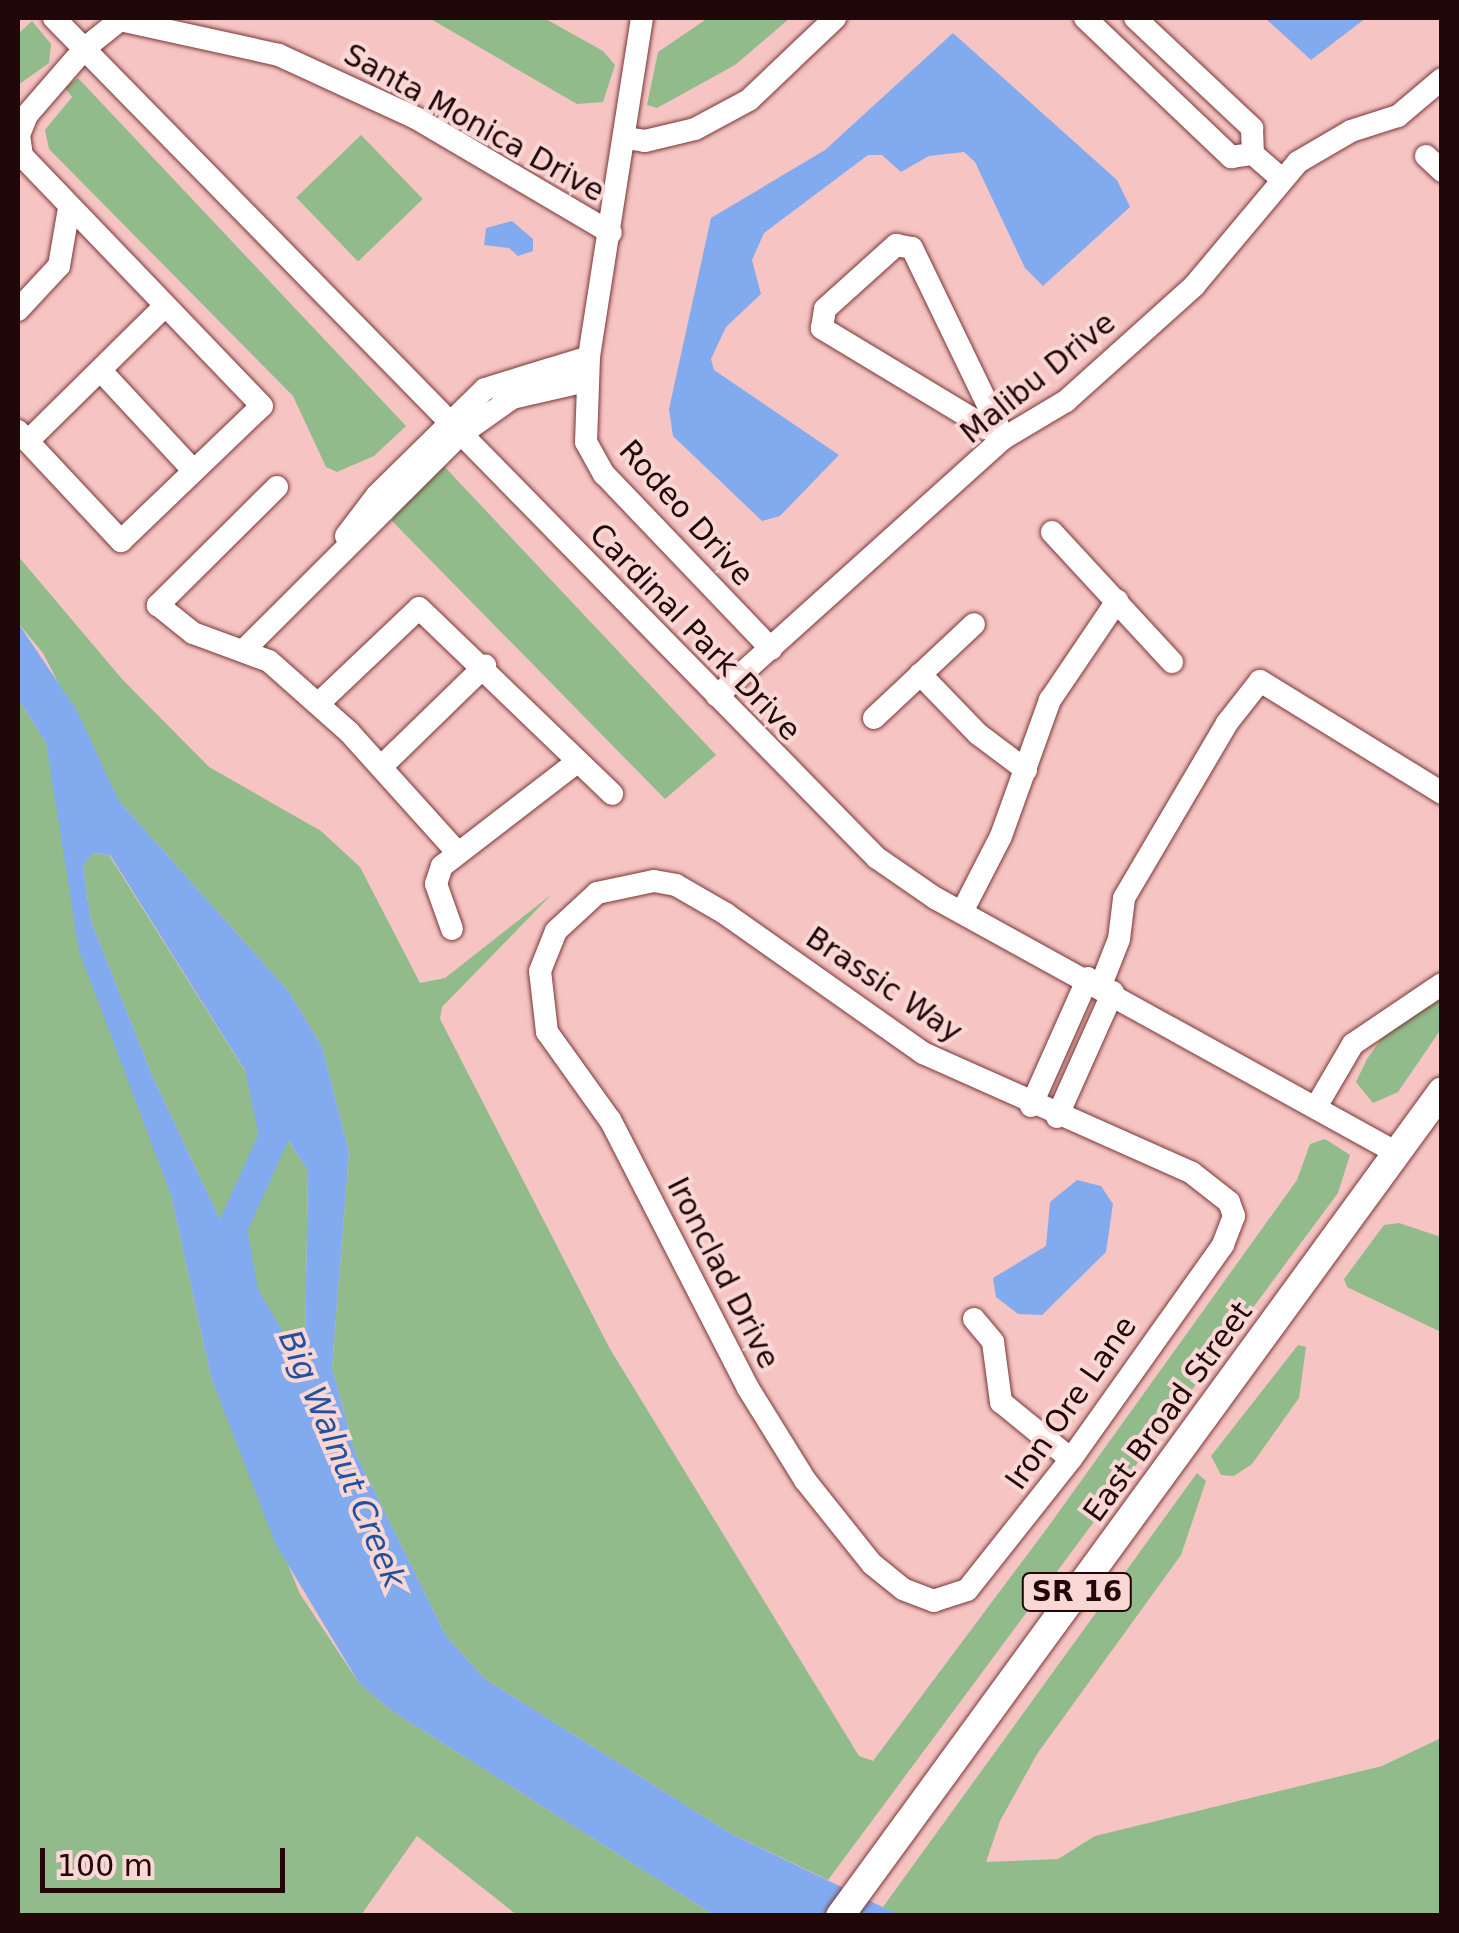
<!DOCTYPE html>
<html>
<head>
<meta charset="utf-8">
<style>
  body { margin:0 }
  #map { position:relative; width:1459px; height:1933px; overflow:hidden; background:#f6c5c3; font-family:"DejaVu Sans",sans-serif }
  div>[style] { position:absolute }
  .green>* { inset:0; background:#91bb8a; transform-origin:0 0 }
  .water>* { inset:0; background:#82aaee }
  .river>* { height:30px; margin:-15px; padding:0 15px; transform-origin:15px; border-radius:15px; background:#82aaee }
  .roads { filter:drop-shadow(0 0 2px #7a3637) drop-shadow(0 0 2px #7a3637) }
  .minor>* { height:22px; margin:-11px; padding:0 11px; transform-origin:11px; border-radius:11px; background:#fff }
  .major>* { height:28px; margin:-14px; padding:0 14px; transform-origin:14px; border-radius:14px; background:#fff }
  span { translate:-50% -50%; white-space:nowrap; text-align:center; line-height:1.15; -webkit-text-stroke:8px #f8d7d5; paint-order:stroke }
  .shield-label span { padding:2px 8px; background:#f8d7d5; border:2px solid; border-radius:8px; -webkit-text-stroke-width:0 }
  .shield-label { font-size:28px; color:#220708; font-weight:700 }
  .street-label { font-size:30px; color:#220708 }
  .water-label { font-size:32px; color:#23509f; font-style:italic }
  .frame { position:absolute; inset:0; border:20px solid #220708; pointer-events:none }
  .scale { position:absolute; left:40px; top:1848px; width:245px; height:45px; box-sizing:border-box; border:5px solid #220708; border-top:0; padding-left:12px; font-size:30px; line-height:35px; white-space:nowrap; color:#220708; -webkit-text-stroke:8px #f8d7d5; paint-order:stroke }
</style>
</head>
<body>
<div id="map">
  <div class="green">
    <i style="clip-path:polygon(429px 18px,544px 18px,603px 51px,615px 65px,603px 102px,577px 104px)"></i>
    <i style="clip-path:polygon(708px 18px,790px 18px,735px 65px,657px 108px,647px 105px,658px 52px)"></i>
    <i style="clip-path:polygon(32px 21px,51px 44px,49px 63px,18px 85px,18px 34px)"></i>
    <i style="clip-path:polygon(78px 78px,406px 426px,374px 456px,337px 472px,326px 467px,293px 396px,49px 149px,45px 130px,72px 97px,65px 88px)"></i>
    <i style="left:361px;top:135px;width:89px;height:90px;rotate:46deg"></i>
    <i style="clip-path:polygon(441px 463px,716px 755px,665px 799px,392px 521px,395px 509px)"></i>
    <i style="clip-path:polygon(18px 556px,122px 679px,209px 767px,321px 831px,360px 867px,420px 983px,445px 978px,552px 894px,442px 1007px,440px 1019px,610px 1349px,859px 1756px,873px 1761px,1048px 1527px,1297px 1180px,1310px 1144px,1325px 1139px,1350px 1155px,1338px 1193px,828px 1880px,730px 1833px,485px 1679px,446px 1636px,354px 1450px,332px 1367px,349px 1152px,322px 1047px,290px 993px,119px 801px,43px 653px,18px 623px)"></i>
    <i style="clip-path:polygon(18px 698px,46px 743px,62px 827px,171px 1195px,211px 1377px,300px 1594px,359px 1683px,389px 1709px,714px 1915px,517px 1915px,417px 1836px,361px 1915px,18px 1915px)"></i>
    <i style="clip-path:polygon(92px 853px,109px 855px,308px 1171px,305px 1346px,298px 1359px,229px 1239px,151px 1073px,91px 921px,83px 866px)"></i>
    <i style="clip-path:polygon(1441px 994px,1441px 1029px,1398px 1092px,1373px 1103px,1356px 1082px,1367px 1059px,1384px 1035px)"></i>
    <i style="clip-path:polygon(1399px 1223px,1441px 1237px,1441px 1332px,1347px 1287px,1344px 1279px,1384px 1225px)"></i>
    <i style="clip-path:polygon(1298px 1345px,1306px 1347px,1299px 1398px,1252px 1464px,1234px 1476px,1221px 1475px,1211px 1456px)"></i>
    <i style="clip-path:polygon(1197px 1473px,1206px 1481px,1181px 1555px,1037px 1754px,1000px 1821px,986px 1862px,1058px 1859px,1095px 1836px,1382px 1766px,1441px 1738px,1441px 1915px,899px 1916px,883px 1907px)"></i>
  </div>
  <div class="water">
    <i style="clip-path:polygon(1265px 18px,1366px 18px,1311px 60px)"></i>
    <i style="clip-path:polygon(953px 33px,1117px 180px,1130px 207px,1043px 286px,1025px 268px,975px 162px,964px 152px,929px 156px,901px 172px,882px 155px,868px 155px,764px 233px,752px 260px,761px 294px,726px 327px,711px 359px,714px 370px,839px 455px,780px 516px,762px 521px,673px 436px,669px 409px,711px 218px,825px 150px)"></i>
    <i style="clip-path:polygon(512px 221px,533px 239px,533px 251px,518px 256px,509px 248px,484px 245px,486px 228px)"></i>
    <i style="clip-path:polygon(evenodd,18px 623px,76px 709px,119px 801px,290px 993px,322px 1047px,349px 1152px,332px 1367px,354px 1450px,446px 1636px,485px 1679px,730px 1833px,899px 1915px,714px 1915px,389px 1709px,359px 1683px,275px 1543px,211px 1377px,171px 1195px,79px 951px,46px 743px,18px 698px,18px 623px,93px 853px,110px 855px,308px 1171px,305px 1346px,298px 1358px,229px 1239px,151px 1073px,91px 921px,83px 866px,93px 853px)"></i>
    <i style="clip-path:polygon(1077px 1180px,1101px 1186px,1113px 1204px,1106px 1252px,1042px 1315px,1018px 1314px,996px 1297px,993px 1278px,1046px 1246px,1050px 1202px)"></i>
  </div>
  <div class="river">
    <i style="left:243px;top:1290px;width:62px;rotate:-100.2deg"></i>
    <i style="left:232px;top:1229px;width:102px;rotate:-65.7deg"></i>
    <i style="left:274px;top:1136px;width:76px;rotate:-101.5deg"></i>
  </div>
  <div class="roads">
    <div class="minor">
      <i style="left:54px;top:18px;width:1176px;rotate:45.59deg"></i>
      <i style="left:877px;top:858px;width:70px;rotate:34.6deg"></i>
      <i style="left:935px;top:898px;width:528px;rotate:28.9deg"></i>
      <i style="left:642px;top:18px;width:343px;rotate:98.9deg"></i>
      <i style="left:589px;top:357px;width:85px;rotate:92deg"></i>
      <i style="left:586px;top:442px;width:37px;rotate:61deg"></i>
      <i style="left:604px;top:474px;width:242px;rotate:46.3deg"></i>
      <i style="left:1085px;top:18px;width:202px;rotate:43.6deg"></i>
      <i style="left:1231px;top:157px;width:22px;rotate:-8deg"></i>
      <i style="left:1135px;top:18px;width:161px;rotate:43.2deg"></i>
      <i style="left:1252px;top:128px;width:26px;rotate:88deg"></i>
      <i style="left:1253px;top:154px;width:38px;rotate:41deg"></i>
      <i style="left:626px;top:138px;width:19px;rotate:9deg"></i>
      <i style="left:645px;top:141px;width:51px;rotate:-13.5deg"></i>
      <i style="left:695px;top:129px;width:61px;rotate:-28.2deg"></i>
      <i style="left:749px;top:100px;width:119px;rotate:-43.6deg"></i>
      <i style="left:1426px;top:156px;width:22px;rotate:43deg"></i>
      <i style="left:896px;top:245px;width:16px;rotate:11deg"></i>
      <i style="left:912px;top:248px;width:211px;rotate:64.2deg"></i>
      <i style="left:1004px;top:438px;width:213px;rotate:-148.9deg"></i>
      <i style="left:822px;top:328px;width:19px;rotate:-81deg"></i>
      <i style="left:825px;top:309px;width:96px;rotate:-42deg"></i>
      <i style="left:18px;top:310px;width:60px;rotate:-47deg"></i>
      <i style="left:59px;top:266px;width:59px;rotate:-80.2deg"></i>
      <i style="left:102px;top:372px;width:134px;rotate:47.1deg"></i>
      <i style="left:18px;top:431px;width:151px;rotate:46.9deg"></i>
      <i style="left:121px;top:541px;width:195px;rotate:-43.8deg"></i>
      <i style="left:262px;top:406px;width:347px;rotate:-133.8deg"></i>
      <i style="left:22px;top:156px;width:21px;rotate:-98deg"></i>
      <i style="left:19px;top:135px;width:22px;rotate:-68deg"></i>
      <i style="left:27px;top:115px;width:89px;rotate:-49.1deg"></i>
      <i style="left:85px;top:48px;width:45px;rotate:-38.7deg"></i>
      <i style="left:120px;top:20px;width:163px;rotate:12.4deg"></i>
      <i style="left:279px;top:55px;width:151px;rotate:24.7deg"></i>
      <i style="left:416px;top:118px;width:226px;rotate:30.5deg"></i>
      <i style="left:28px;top:441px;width:191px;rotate:-44.6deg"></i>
      <i style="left:277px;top:487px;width:168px;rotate:135.2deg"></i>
      <i style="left:158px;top:605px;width:45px;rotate:38.7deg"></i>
      <i style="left:193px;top:633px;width:81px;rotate:20.2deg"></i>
      <i style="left:269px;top:661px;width:107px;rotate:41.6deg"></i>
      <i style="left:349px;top:732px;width:161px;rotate:48deg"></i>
      <i style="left:1052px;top:532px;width:177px;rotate:47.3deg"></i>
      <i style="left:346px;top:536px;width:51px;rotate:-52.9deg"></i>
      <i style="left:377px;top:495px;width:151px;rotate:-44.5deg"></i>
      <i style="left:485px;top:389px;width:109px;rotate:-17.1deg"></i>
      <i style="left:246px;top:648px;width:302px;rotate:-44.9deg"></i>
      <i style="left:460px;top:435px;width:64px;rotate:-35.4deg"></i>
      <i style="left:512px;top:398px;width:76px;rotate:-12.9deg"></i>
      <i style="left:920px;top:674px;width:83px;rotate:46deg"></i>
      <i style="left:978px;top:734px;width:60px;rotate:36.9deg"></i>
      <i style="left:717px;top:696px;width:386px;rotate:-42deg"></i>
      <i style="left:1004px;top:438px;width:72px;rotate:-30.8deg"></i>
      <i style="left:1066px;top:401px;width:172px;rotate:-41.9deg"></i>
      <i style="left:1194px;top:286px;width:162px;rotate:-50deg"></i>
      <i style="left:1298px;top:162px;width:61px;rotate:-30.3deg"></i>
      <i style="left:1351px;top:131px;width:49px;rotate:-17.7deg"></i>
      <i style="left:1398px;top:116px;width:57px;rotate:-40.1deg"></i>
      <i style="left:318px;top:704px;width:139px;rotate:-43.5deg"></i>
      <i style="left:419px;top:608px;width:268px;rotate:43.9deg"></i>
      <i style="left:874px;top:718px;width:137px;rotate:-43.2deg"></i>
      <i style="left:382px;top:766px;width:144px;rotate:-44.2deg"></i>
      <i style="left:654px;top:881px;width:22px;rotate:10deg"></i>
      <i style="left:676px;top:885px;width:58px;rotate:30.1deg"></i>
      <i style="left:726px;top:914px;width:241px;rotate:35.2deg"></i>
      <i style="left:923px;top:1053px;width:295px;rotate:24deg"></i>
      <i style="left:1192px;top:1173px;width:47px;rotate:38.1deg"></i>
      <i style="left:1229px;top:1202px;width:15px;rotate:70deg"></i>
      <i style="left:1234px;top:1216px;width:31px;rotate:111deg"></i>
      <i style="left:1223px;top:1245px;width:262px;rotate:125.4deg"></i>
      <i style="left:1071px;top:1459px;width:167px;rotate:128.4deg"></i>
      <i style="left:967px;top:1590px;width:35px;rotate:162deg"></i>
      <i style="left:934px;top:1601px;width:33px;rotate:-159deg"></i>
      <i style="left:903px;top:1589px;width:40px;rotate:-141deg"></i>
      <i style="left:872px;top:1564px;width:107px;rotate:-128.6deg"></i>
      <i style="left:805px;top:1480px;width:108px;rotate:-121.8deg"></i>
      <i style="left:748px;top:1388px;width:301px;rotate:-117.2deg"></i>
      <i style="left:610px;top:1120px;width:108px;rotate:-125.6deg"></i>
      <i style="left:547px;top:1032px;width:61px;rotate:-96.5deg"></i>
      <i style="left:540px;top:971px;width:43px;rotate:-68.2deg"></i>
      <i style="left:556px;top:931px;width:56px;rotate:-42.8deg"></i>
      <i style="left:597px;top:893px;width:58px;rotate:-11.9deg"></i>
      <i style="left:962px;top:912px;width:85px;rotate:-62.8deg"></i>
      <i style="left:1001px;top:836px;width:145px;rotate:-70.2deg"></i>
      <i style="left:1050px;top:700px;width:120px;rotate:-55.9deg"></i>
      <i style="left:452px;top:929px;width:48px;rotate:-109.6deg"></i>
      <i style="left:436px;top:884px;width:19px;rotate:-72deg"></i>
      <i style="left:442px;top:866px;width:170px;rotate:-37.6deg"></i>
      <i style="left:1101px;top:985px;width:49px;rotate:-68.6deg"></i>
      <i style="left:1119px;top:939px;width:41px;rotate:-83deg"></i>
      <i style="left:1124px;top:898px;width:203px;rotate:-59.5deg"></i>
      <i style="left:1227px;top:723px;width:53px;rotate:-51.8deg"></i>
      <i style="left:1260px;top:681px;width:214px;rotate:31.6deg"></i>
      <i style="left:1031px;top:1106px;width:140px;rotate:-66deg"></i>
      <i style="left:1316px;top:1107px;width:73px;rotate:-59.6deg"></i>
      <i style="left:1353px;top:1044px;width:107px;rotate:-34deg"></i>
      <i style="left:1057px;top:1117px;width:137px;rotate:-65.9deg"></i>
      <i style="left:974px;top:1319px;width:30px;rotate:50deg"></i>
      <i style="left:993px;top:1342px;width:61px;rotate:82.4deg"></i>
      <i style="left:1001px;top:1402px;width:90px;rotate:39.2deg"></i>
    </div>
    <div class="major">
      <i style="left:840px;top:1916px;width:1021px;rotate:-53.88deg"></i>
    </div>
  </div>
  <div class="shield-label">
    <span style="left:1077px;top:1592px">SR 16</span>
  </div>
  <div class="street-label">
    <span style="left:474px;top:123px;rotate:29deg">Santa Monica Drive</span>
    <span style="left:1038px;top:378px;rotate:-39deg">Malibu Drive</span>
    <span style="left:686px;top:513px;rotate:48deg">Rodeo Drive</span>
    <span style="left:695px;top:632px;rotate:46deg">Cardinal Park Drive</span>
    <span style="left:884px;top:985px;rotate:34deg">Brassic Way</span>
    <span style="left:723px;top:1273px;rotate:63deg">Ironclad Drive</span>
    <span style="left:1071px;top:1403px;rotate:-55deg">Iron Ore Lane</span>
    <span style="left:1168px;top:1412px;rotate:-54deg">East Broad Street</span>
  </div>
  <div class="water-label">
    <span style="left:342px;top:1459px;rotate:67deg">Big Walnut Creek</span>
  </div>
  <div class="frame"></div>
  <div class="scale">100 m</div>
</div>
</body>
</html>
